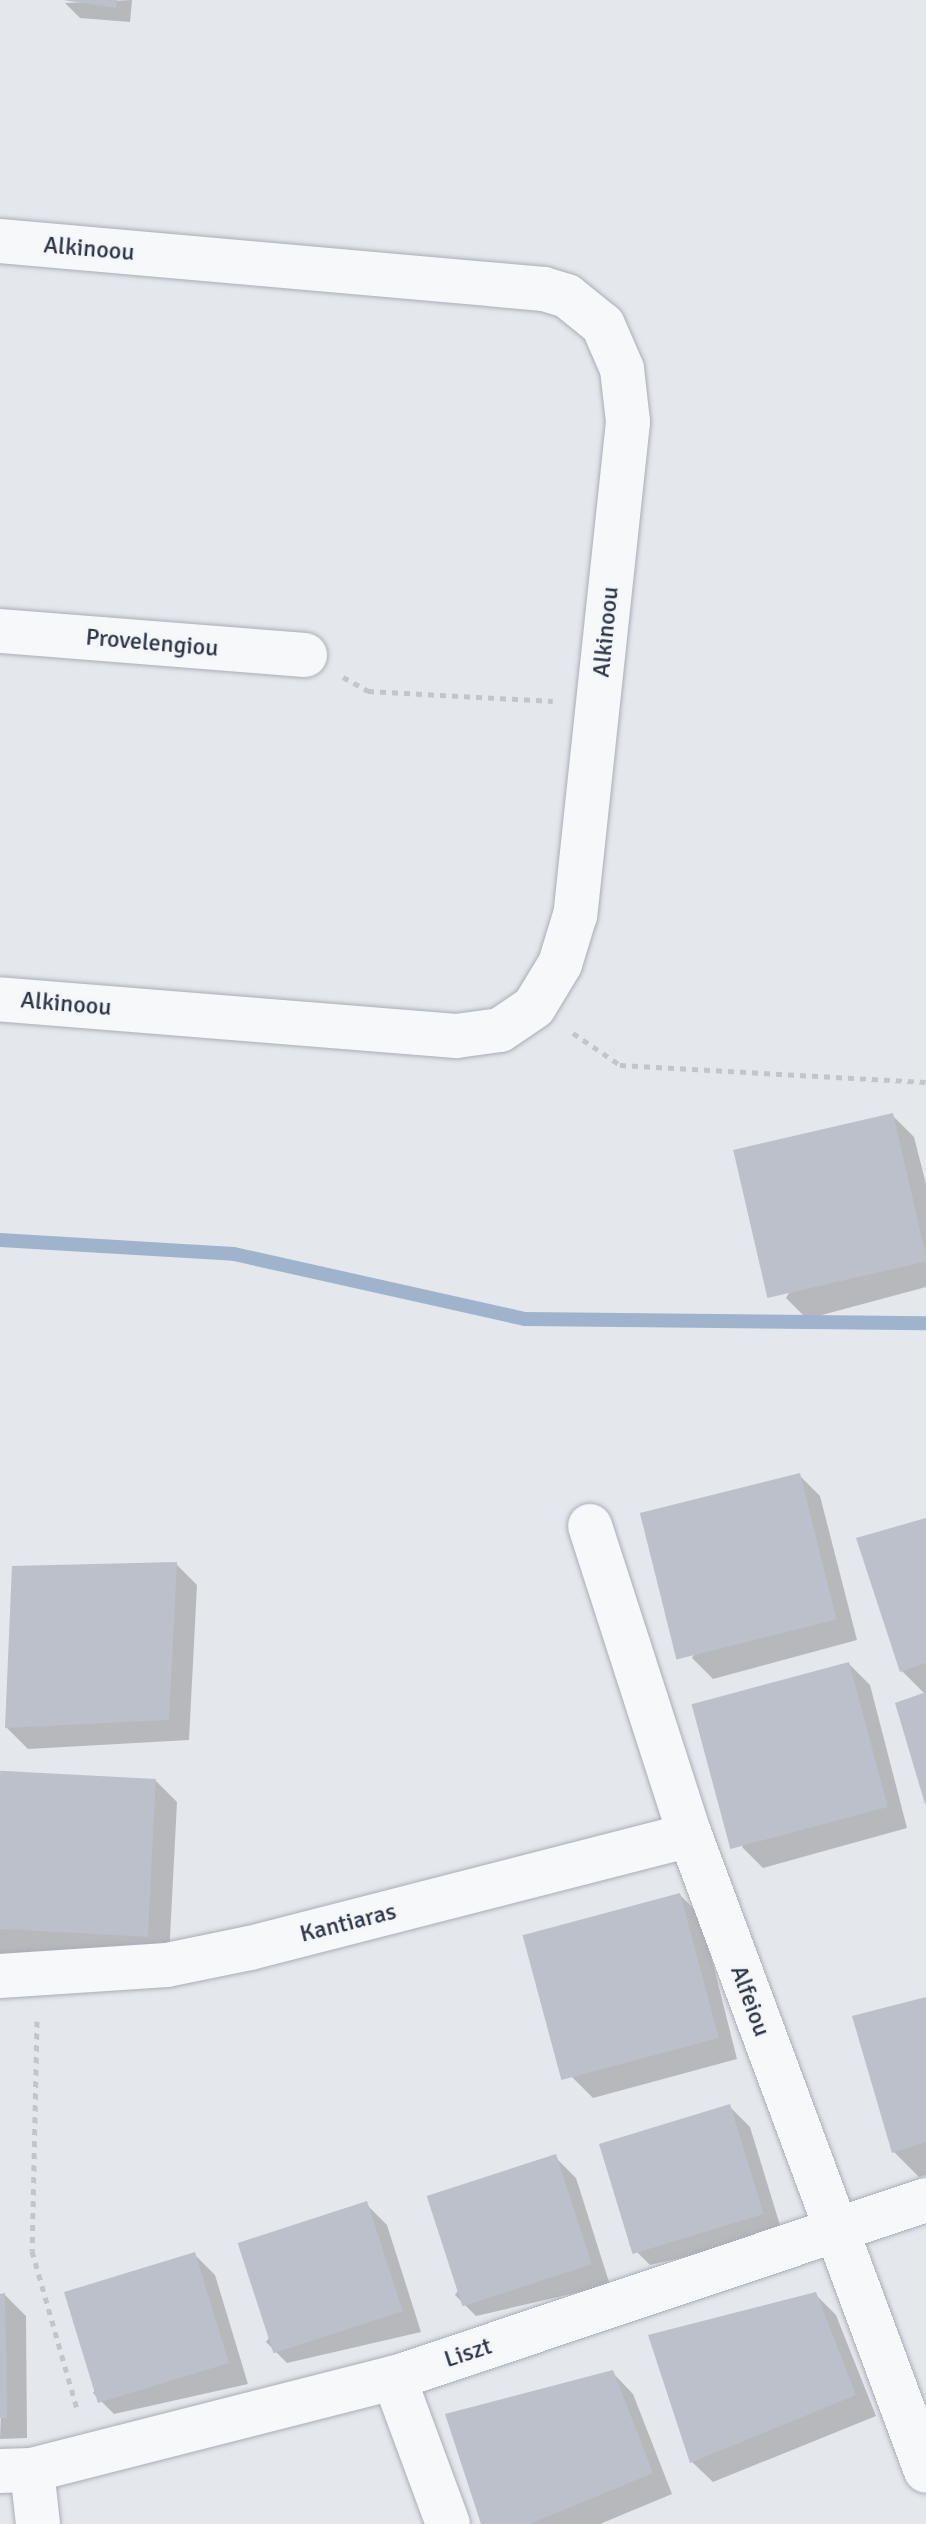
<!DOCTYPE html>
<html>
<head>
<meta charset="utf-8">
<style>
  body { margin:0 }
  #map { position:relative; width:926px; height:2524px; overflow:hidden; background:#e4e7ec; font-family:Signika,sans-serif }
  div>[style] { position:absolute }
  .shadow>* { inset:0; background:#0003 }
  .stream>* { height:14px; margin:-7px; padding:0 7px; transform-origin:7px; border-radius:7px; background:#9fb4cc }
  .building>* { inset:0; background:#bbc0ca; transform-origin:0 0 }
  .path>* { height:5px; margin-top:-2.5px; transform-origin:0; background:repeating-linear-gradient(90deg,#c2c5cb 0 6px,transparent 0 12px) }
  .roads { filter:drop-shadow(0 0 2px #a9aeb7) drop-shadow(0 0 2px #a9aeb7) }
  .minor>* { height:44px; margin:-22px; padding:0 22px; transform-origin:22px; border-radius:22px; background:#f7f8fa }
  span { translate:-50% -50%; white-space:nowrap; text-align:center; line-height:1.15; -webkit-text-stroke:6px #f4f6f9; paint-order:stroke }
  .street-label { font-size:24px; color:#2b3445 }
</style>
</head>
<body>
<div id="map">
  <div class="shadow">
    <i style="clip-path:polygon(132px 0,130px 22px,80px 18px,65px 3px)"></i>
    <i style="clip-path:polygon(893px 1116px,914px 1137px,926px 1184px,926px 1287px,807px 1319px,786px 1298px)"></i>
    <i style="clip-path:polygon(799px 1475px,820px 1496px,857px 1640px,713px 1679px,692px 1658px)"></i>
    <i style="clip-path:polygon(926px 1520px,926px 1800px,926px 1695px,902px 1671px)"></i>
    <i style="clip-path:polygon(176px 1564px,197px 1585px,189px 1740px,28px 1749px,7px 1728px)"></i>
    <i style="clip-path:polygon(849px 1664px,870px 1685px,907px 1828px,763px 1868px,742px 1847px)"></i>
    <i style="clip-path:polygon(156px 1781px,177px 1802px,169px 1957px,0 1958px,0 1785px)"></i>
    <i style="clip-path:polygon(680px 1895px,701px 1916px,737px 2059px,593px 2098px,572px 2077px)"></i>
    <i style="clip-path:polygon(926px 1999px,926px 2175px,919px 2177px,894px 2152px)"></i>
    <i style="clip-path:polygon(729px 2106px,750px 2127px,783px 2235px,650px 2265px,629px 2244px)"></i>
    <i style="clip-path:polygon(555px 2157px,576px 2178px,610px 2285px,476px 2316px,455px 2295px)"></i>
    <i style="clip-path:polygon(366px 2204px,387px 2225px,421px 2332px,287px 2363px,266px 2342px)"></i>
    <i style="clip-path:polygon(194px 2254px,215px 2275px,248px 2384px,114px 2414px,93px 2393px)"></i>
    <i style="clip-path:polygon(815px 2294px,836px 2315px,876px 2416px,713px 2482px,692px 2462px)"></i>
    <i style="clip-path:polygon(5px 2295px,26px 2316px,27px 2438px,0 2439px)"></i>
    <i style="clip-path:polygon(612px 2372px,633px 2394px,672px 2494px,600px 2524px,484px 2524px)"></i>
  </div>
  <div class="stream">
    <i style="left:0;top:1240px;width:234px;rotate:3.4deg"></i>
    <i style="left:234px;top:1254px;width:298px;rotate:12.6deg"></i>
    <i style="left:525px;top:1319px;width:401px;rotate:0.6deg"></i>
  </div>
  <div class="building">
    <i style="clip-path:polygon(63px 0,117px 0,116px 8px)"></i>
    <i style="left:893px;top:1113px;width:152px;height:164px;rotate:77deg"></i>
    <i style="left:800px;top:1473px;width:151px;height:165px;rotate:76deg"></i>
    <i style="clip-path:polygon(926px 1518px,926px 1663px,900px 1672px,856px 1538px)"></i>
    <i style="clip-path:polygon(177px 1562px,169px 1720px,5px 1728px,12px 1566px)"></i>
    <i style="left:849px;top:1662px;width:150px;height:163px;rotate:75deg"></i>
    <i style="clip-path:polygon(926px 1692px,926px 1804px,925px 1804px,895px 1703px)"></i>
    <i style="left:156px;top:1779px;width:158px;height:156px;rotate:93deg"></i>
    <i style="left:680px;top:1893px;width:150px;height:163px;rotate:75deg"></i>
    <i style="clip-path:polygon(926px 1997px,926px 2142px,892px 2153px,852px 2016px)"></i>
    <i style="left:730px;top:2104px;width:115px;height:137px;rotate:73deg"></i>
    <i style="left:556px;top:2154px;width:116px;height:136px;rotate:72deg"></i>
    <i style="left:367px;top:2201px;width:116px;height:136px;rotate:72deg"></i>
    <i style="left:195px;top:2252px;width:116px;height:137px;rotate:73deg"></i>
    <i style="clip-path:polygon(816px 2292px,856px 2395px,690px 2463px,648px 2335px)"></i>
    <i style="clip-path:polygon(5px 2293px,7px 2418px,0 2418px,0 2294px)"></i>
    <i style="clip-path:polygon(613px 2370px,653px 2473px,530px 2524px,481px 2524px,445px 2414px)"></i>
  </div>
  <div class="path">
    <i style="left:343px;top:677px;width:29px;rotate:29deg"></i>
    <i style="left:368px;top:691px;width:185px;rotate:3.1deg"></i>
    <i style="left:573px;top:1033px;width:57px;rotate:34.2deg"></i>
    <i style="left:620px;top:1065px;width:306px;rotate:3.2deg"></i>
    <i style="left:37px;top:2021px;width:230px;rotate:91.2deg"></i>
    <i style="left:32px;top:2251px;width:168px;rotate:74.1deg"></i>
  </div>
  <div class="roads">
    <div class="minor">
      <i style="left:0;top:241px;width:546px;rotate:5.04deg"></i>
      <i style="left:544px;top:289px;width:24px;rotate:17deg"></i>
      <i style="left:567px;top:296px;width:46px;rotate:38.9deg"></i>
      <i style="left:603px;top:325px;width:48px;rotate:66.6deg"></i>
      <i style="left:622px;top:369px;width:53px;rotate:83.5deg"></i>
      <i style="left:628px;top:422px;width:496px;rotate:96.1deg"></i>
      <i style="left:575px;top:915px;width:51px;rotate:107deg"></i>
      <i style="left:560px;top:964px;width:50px;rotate:121.2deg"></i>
      <i style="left:534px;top:1007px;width:41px;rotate:145.9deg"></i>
      <i style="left:500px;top:1030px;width:44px;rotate:172.2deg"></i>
      <i style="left:456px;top:1036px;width:457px;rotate:-175.4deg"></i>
      <i style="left:0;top:631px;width:306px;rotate:4.5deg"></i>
      <i style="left:590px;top:1526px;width:325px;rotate:72.1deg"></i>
      <i style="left:690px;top:1835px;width:678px;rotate:69.64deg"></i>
      <i style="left:0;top:1976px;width:167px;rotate:-3.8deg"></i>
      <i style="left:167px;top:1965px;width:85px;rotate:-11.6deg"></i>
      <i style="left:250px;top:1948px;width:454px;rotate:-14.4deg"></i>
      <i style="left:394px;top:2378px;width:156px;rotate:69.7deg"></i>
      <i style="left:32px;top:2470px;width:54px;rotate:83.7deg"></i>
      <i style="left:0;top:2471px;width:32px;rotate:-2deg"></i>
      <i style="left:32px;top:2470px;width:374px;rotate:-14.3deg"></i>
      <i style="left:394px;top:2378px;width:561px;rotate:-18.5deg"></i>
    </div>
  </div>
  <div class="street-label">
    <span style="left:89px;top:249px;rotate:5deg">Alkinoou</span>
    <span style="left:606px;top:632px;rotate:-84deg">Alkinoou</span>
    <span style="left:152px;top:643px;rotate:5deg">Provelengiou</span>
    <span style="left:66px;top:1004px;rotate:5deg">Alkinoou</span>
    <span style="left:348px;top:1923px;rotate:-14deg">Kantiaras</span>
    <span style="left:750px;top:2001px;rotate:70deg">Alfeiou</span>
    <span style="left:468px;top:2353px;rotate:-18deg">Liszt</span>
  </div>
</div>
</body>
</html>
